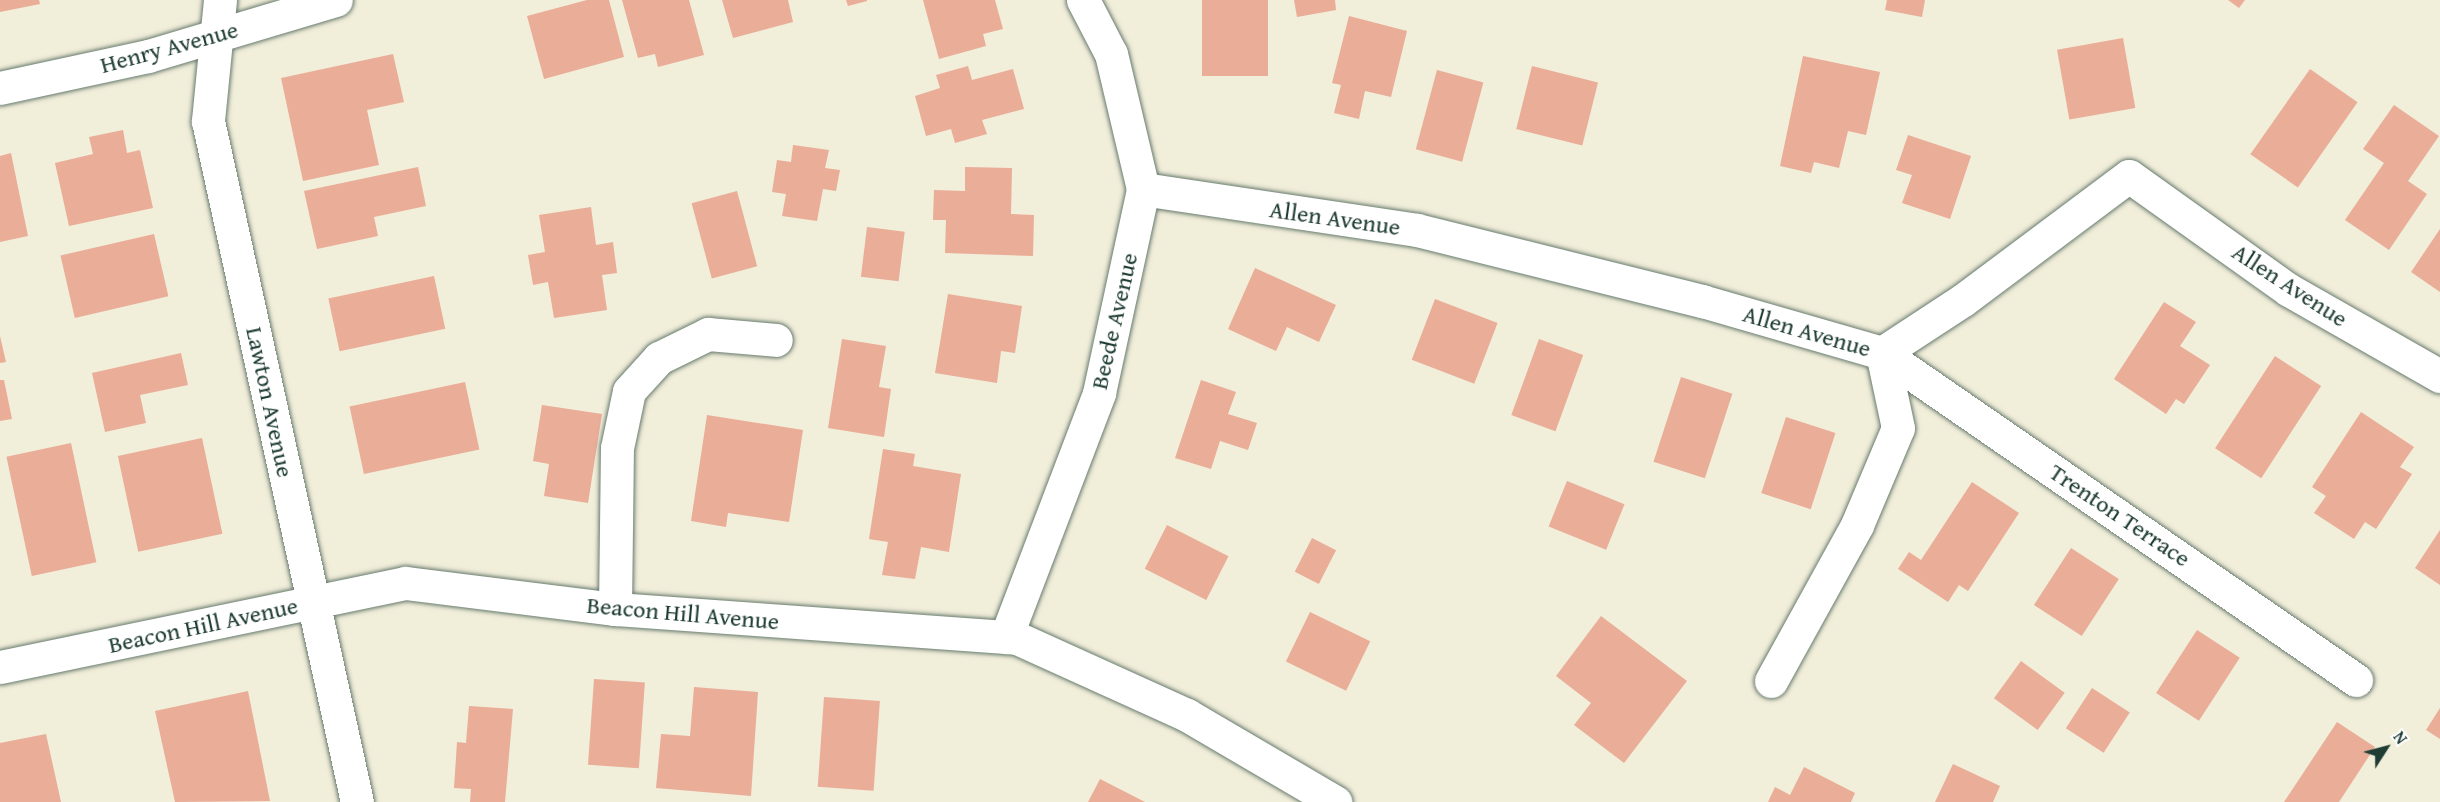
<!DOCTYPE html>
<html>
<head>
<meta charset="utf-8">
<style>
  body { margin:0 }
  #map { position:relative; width:2440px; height:802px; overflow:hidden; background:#f1eeda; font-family:"Gentium Book Plus",serif }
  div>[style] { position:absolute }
  .building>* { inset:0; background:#e9ad98; transform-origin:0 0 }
  .roads { filter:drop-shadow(0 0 2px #687b6e) drop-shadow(0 0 2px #687b6e) }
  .street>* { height:33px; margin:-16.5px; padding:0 16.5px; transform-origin:16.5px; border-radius:16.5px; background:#fff }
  span { translate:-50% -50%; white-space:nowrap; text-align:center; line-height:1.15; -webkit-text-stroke:4.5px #fff; paint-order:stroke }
  .street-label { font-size:24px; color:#1f3d34 }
  .north { position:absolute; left:2356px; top:718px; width:60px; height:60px; -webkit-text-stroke:4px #fff; paint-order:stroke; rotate:54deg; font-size:16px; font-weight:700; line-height:24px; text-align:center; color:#1f3d34 }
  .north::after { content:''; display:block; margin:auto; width:21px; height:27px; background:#1f3d34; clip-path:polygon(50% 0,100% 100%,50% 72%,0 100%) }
</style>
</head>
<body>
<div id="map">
  <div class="building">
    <i style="clip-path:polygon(0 0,39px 0,40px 4px,0 12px)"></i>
    <i style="clip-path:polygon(587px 0,609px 0,624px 57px,544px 79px,527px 16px)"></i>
    <i style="clip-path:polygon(622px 0,689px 0,704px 55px,658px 67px,655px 54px,638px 58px)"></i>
    <i style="clip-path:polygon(722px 0,788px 0,793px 22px,733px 38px)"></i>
    <i style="clip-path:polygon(846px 0,867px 0,867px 1px,848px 6px)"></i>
    <i style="clip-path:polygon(923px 0,995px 0,1003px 29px,983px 34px,986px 46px,939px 59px)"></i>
    <i style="left:1202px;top:0;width:66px;height:76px"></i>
    <i style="clip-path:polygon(1294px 0,1335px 0,1336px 10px,1297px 17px)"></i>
    <i style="clip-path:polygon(1887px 0,1925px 0,1922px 17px,1885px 10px)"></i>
    <i style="clip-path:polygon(2228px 0,2245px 0,2239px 8px)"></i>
    <i style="clip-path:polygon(1349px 16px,1407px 31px,1391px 97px,1365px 91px,1359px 119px,1334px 113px,1341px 85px,1332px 83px)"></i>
    <i style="left:2123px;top:38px;width:71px;height:67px;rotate:80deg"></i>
    <i style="clip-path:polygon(393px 54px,404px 102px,367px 110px,379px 165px,303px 181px,281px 78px)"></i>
    <i style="clip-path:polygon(1803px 56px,1880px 72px,1866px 135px,1848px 131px,1839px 168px,1814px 162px,1811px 173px,1780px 166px)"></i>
    <i style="clip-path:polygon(968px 66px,972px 80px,1013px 69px,1024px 109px,982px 120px,987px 134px,955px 143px,951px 129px,926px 136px,915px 96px,940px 88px,936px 75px)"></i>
    <i style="left:1532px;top:66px;width:68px;height:65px;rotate:14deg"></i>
    <i style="left:2310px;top:69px;width:58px;height:104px;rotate:35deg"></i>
    <i style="left:1437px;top:70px;width:48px;height:82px;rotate:15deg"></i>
    <i style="clip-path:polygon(2394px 105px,2439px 136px,2408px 181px,2427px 194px,2389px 250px,2345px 220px,2384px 163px,2363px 149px)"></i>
    <i style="clip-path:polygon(123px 130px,127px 153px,140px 150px,153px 208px,69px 226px,55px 163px,93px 154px,89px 137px)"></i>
    <i style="clip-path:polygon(1908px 135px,1971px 156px,1950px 219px,1902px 203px,1912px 175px,1896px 170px)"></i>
    <i style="clip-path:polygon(793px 145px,829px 150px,825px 168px,840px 170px,836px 191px,823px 189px,817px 221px,782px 216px,786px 194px,772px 192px,777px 160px,791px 162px)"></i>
    <i style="clip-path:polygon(11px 153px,28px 236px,0 242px,0 156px)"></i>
    <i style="clip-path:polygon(418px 167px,426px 206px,374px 217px,378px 236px,317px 249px,304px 191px)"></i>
    <i style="clip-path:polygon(965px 167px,1012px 168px,1011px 214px,1034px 215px,1033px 256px,945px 253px,946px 220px,933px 220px,934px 190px,965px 191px)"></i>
    <i style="left:737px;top:191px;width:78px;height:47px;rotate:75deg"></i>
    <i style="clip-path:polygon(591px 207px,596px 245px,613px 242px,617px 273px,602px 275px,607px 310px,554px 318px,548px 282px,533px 285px,528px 255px,545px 252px,539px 215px)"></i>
    <i style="left:867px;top:227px;width:38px;height:50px;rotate:7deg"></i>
    <i style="clip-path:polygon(2440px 229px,2440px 292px,2411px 272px)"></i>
    <i style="left:154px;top:234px;width:64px;height:96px;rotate:77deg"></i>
    <i style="clip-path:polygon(1255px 268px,1336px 305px,1319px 342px,1287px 327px,1276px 351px,1228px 329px)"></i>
    <i style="left:434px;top:276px;width:54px;height:108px;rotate:78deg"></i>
    <i style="clip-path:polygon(948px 294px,1022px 306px,1015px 353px,1001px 351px,997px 383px,935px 373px)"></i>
    <i style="left:1435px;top:299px;width:67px;height:65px;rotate:21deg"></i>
    <i style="clip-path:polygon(2164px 302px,2196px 322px,2180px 346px,2210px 365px,2184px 404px,2176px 399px,2166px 414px,2114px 379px)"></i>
    <i style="clip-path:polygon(0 336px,6px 362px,0 363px)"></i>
    <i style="clip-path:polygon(842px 339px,886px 346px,879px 387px,891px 389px,884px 437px,828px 428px)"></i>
    <i style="left:1539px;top:339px;width:47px;height:81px;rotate:20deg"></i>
    <i style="clip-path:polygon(181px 353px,188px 385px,140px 395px,146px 423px,105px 432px,92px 373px)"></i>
    <i style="left:2275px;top:356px;width:55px;height:110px;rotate:33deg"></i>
    <i style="left:1681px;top:377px;width:54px;height:89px;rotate:18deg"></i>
    <i style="clip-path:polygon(0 380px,4px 380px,12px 419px,0 421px)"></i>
    <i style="clip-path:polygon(1201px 380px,1236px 392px,1228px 414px,1257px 423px,1248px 450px,1220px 441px,1211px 469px,1175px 458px)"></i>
    <i style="left:465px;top:382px;width:69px;height:118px;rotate:78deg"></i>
    <i style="clip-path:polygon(542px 405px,602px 414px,588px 503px,544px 496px,549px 464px,533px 461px)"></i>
    <i style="clip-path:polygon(2361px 412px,2414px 447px,2400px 467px,2412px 474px,2376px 529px,2365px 522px,2354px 539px,2314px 513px,2326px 496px,2312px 487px)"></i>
    <i style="clip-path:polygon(707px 415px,803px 430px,789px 522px,728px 513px,726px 527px,691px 521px)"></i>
    <i style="left:1786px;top:417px;width:52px;height:80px;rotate:18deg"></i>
    <i style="left:202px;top:438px;width:98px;height:86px;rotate:78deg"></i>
    <i style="left:71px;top:443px;width:122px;height:66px;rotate:78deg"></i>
    <i style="clip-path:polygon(883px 449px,915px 454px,913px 466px,961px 474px,949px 552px,921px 547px,915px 579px,882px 575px,888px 542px,869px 539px)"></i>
    <i style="left:1567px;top:481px;width:62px;height:49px;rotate:22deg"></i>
    <i style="clip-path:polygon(1972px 482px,2019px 513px,1968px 591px,1959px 585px,1948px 602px,1898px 569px,1909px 552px,1921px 560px)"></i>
    <i style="left:1167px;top:525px;width:69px;height:49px;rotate:27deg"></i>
    <i style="clip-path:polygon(2440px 530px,2440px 585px,2415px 568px)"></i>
    <i style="left:1312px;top:538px;width:27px;height:38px;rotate:27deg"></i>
    <i style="left:2071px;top:548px;width:57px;height:68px;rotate:33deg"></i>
    <i style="left:1310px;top:612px;width:67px;height:55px;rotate:26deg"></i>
    <i style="clip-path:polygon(1601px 616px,1687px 681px,1624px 763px,1574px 725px,1591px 703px,1556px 676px)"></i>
    <i style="left:2197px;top:630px;width:51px;height:75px;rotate:33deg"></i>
    <i style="left:2021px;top:661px;width:54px;height:46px;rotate:36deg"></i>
    <i style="left:594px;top:679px;width:51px;height:86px;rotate:4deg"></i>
    <i style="clip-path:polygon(694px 687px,758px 692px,751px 796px,656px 788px,661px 734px,690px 736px)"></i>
    <i style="left:2092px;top:688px;width:45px;height:48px;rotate:33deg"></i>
    <i style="clip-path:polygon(248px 691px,270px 801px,175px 802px,155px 711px)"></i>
    <i style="left:824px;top:697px;width:56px;height:90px;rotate:4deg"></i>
    <i style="clip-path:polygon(469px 706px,513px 709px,505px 802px,470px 802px,471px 789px,454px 788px,457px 742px,466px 743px)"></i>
    <i style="clip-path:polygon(2440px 708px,2440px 739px,2426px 730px)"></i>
    <i style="clip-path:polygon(2337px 722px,2375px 747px,2339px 802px,2284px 802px)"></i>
    <i style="clip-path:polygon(46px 734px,61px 802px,0 802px,0 743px)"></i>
    <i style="clip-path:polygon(1953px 764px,2000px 786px,1993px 802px,1935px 802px)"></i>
    <i style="clip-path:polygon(1804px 767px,1855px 793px,1851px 802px,1768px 802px,1775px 787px,1790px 795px)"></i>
    <i style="clip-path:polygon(1100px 779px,1145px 802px,1088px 802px)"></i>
  </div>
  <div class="roads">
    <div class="street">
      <i style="left:220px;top:0;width:122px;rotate:95.7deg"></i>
      <i style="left:208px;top:121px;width:697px;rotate:77.66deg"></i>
      <i style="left:0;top:88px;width:151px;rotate:-12.2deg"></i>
      <i style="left:148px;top:56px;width:196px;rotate:-16.6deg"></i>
      <i style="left:1143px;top:189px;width:277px;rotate:8.5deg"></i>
      <i style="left:1417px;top:230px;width:294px;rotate:14deg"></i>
      <i style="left:1702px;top:301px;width:187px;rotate:16.1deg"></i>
      <i style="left:1882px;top:353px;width:97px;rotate:-33.2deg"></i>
      <i style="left:1963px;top:300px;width:207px;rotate:-36.8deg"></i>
      <i style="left:2129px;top:176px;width:196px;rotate:35.5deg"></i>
      <i style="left:2289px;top:290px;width:174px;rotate:29.7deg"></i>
      <i style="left:1882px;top:353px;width:576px;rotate:34.6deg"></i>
      <i style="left:615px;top:609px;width:161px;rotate:-89.3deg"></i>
      <i style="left:617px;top:448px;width:58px;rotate:-78.1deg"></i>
      <i style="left:629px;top:391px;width:45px;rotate:-47.7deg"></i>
      <i style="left:659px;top:358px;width:55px;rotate:-26.1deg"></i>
      <i style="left:708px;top:334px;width:68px;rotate:5deg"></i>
      <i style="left:1006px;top:637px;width:261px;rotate:-69.1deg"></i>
      <i style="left:1099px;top:393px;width:209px;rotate:-77.8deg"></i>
      <i style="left:1143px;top:189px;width:139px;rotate:-103.3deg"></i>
      <i style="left:1111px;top:54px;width:61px;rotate:-117.4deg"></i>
      <i style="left:0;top:667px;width:414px;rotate:-11.7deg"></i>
      <i style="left:405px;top:583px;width:212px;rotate:7.1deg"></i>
      <i style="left:615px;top:609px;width:403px;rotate:4.1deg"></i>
      <i style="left:1017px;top:638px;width:187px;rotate:24.4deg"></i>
      <i style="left:1187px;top:715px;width:172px;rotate:30.4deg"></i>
      <i style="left:1771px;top:681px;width:178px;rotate:-61.1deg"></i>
      <i style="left:1857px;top:525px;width:105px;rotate:-67.1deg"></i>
      <i style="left:1898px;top:428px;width:77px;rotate:-102deg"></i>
    </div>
  </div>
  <div class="street-label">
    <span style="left:169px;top:47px;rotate:-15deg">Henry Avenue</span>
    <span style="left:1335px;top:218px;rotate:8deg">Allen Avenue</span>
    <span style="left:2290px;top:285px;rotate:33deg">Allen Avenue</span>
    <span style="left:1114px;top:321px;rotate:-77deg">Beede Avenue</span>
    <span style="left:1807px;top:331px;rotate:16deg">Allen Avenue</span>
    <span style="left:270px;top:402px;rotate:78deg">Lawton Avenue</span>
    <span style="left:2120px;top:515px;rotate:34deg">Trenton Terrace</span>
    <span style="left:683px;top:613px;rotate:5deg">Beacon Hill Avenue</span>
    <span style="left:203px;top:625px;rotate:-12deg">Beacon Hill Avenue</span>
  </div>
  <div class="north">N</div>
</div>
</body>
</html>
